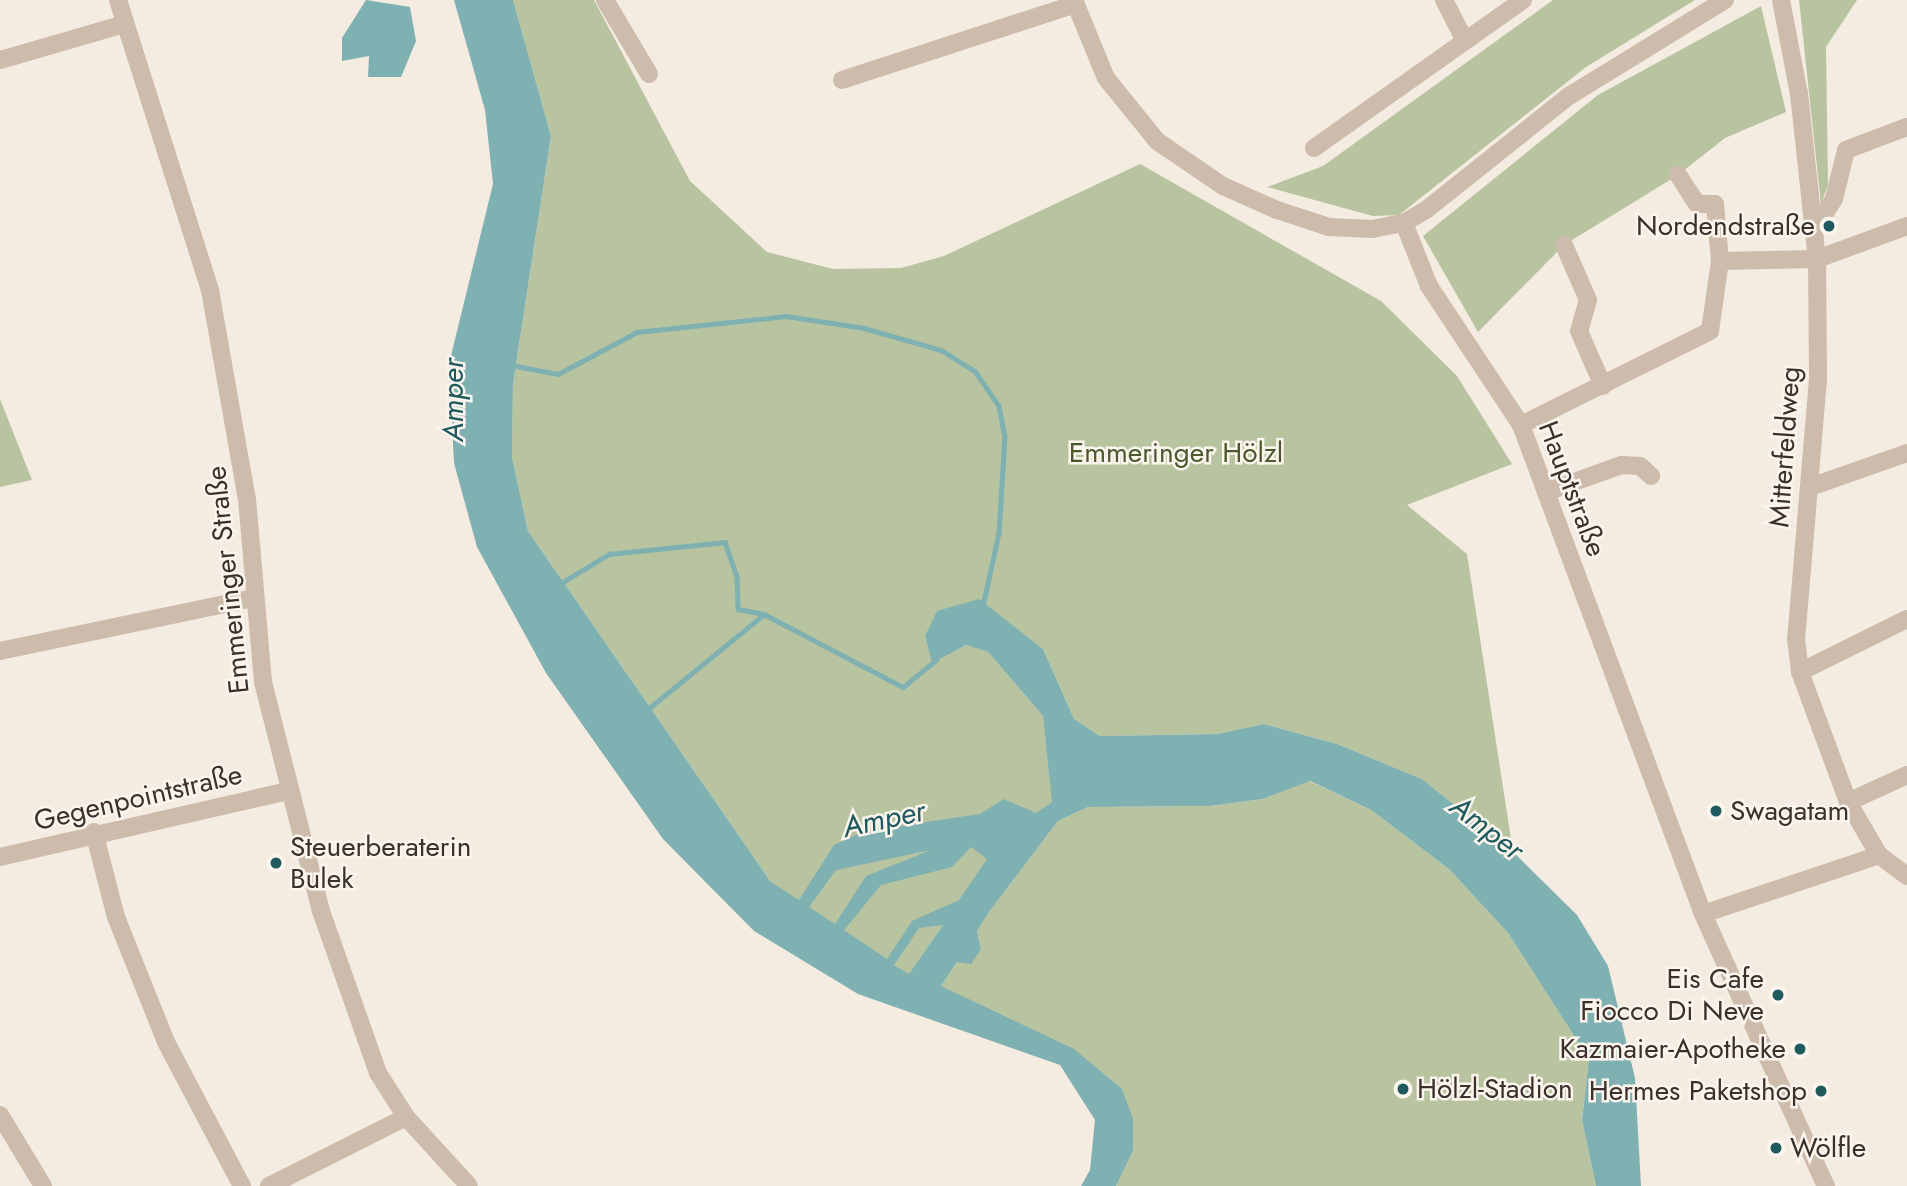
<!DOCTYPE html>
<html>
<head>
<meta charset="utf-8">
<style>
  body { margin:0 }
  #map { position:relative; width:1907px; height:1186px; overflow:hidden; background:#f4ebe1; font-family:Jost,sans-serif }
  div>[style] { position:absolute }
  .green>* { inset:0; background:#b8c4a0 }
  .water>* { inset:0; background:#7fb0b2 }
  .stream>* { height:4.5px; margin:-2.25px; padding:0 2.25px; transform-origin:2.25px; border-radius:2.25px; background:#7fb0b2 }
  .minor>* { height:18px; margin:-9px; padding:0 9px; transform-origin:9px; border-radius:9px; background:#cdbbac }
  .dots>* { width:19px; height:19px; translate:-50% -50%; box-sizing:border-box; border:4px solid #fbf5ee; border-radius:50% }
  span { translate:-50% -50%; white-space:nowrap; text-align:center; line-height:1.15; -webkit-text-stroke:5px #fbf5ee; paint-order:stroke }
  .poi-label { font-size:28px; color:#3b302b }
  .right { translate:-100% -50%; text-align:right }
  .left { translate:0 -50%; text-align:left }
  .street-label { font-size:28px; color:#3b302b }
  .park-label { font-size:28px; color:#4a5a2e }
  .water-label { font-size:30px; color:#1f5a5e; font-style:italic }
</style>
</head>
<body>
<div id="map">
  <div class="green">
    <i style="clip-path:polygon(513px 0,594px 0,690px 181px,767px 252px,833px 269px,901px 268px,944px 256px,1140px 164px,1381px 301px,1457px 376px,1512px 464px,1407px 505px,1467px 554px,1513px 852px,1422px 779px,1337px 744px,1264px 724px,1217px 734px,1100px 736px,1074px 719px,1043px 649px,999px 616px,925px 636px,932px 662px,966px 645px,988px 652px,1043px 716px,1053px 802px,1003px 836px,909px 975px,771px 882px,528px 531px,512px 457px,513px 384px,551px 136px)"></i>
    <i style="clip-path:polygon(1553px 0,1695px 0,1586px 67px,1399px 215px,1373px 216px,1267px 187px,1323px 166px)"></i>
    <i style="clip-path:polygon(1799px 0,1857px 0,1826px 47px,1828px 185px,1821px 204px)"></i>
    <i style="clip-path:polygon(1761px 6px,1786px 112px,1725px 138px,1678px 175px,1564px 245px,1478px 332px,1423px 236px,1598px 95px)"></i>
    <i style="clip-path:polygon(0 399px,32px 480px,0 487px)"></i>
    <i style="clip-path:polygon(1309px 781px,1371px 810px,1449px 869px,1508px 933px,1589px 1059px,1582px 1120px,1596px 1186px,1116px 1186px,1133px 1151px,1121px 1089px,941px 986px,957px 962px,981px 949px,977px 931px,989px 912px,1058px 821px,1088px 807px,1210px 806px,1263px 799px)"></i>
  </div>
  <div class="water">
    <i style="clip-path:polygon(366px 0,410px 7px,416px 41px,401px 77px,368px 77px,369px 56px,342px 61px,342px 38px)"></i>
    <i style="clip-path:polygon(evenodd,454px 0,513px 0,551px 136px,513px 384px,512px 457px,528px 531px,771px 882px,799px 900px,834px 845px,865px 831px,980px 814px,1004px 799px,1036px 813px,1052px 802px,1043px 716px,988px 652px,966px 645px,932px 663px,925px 636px,937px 611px,979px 599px,1043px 649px,1074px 719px,1100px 736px,1217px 734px,1264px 724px,1337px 744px,1422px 779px,1513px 852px,1577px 915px,1608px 966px,1635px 1078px,1641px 1186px,1596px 1186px,1582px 1120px,1589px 1059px,1508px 933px,1449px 869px,1371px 810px,1310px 781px,1263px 799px,1210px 806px,1088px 807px,1058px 821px,989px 912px,977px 931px,981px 949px,971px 964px,957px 962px,941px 986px,1074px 1049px,1122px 1089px,1133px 1119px,1133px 1151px,1116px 1186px,1081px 1186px,1090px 1170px,1095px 1120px,1060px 1065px,858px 994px,754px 931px,663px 839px,546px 673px,477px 547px,454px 463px,449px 364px,493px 184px,485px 110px,454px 0,971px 847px,987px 859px,959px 900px,912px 921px,887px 959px,844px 930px,881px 885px,952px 867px,971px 847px,454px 0,931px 850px,866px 876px,835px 924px,809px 907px,836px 870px,931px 850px,454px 0,943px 925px,909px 974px,894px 965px,919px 928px,943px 925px)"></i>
  </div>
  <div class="stream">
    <i style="left:516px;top:366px;width:43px;rotate:10.8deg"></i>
    <i style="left:558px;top:374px;width:89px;rotate:-28deg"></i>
    <i style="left:637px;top:332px;width:150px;rotate:-6.1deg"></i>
    <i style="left:786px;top:316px;width:79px;rotate:8.7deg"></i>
    <i style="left:864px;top:328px;width:80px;rotate:15.9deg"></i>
    <i style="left:941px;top:350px;width:40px;rotate:32deg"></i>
    <i style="left:975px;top:371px;width:42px;rotate:55.6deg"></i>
    <i style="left:999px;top:406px;width:31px;rotate:79deg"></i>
    <i style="left:1005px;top:436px;width:97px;rotate:93.5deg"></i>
    <i style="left:999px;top:533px;width:76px;rotate:102.2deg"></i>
    <i style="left:558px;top:585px;width:60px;rotate:-31.3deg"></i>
    <i style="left:609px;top:554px;width:117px;rotate:-5.9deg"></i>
    <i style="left:725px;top:542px;width:36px;rotate:71deg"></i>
    <i style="left:737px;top:576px;width:33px;rotate:88deg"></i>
    <i style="left:738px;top:609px;width:26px;rotate:11deg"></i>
    <i style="left:764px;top:614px;width:157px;rotate:27.7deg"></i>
    <i style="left:903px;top:687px;width:43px;rotate:-39.3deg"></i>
    <i style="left:643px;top:713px;width:155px;rotate:-39.2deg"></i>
  </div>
  <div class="minor">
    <i style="left:118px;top:0;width:304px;rotate:72.4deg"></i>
    <i style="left:210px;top:290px;width:212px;rotate:80deg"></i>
    <i style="left:247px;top:499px;width:184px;rotate:85deg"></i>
    <i style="left:263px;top:682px;width:236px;rotate:75.8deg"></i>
    <i style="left:321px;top:911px;width:172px;rotate:70.6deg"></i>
    <i style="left:378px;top:1073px;width:52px;rotate:57.5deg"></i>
    <i style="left:406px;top:1117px;width:93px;rotate:47.6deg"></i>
    <i style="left:605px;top:0;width:86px;rotate:59.3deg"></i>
    <i style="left:1074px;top:0;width:84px;rotate:67.7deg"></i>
    <i style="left:1106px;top:78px;width:81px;rotate:51deg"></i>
    <i style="left:1157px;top:141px;width:80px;rotate:34.3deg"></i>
    <i style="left:1223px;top:186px;width:59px;rotate:24deg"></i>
    <i style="left:1277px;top:210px;width:55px;rotate:18.1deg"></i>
    <i style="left:1329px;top:227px;width:43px;rotate:2.7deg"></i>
    <i style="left:1372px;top:229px;width:33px;rotate:-11deg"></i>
    <i style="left:1404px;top:223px;width:26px;rotate:-31deg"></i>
    <i style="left:1426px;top:210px;width:183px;rotate:-38.6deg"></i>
    <i style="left:1569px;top:96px;width:183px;rotate:-31.6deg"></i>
    <i style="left:1444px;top:0;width:42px;rotate:62.8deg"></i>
    <i style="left:1781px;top:0;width:96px;rotate:79.2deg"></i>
    <i style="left:1799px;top:94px;width:166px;rotate:83.8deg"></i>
    <i style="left:1817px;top:259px;width:120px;rotate:89.5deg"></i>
    <i style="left:1818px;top:379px;width:261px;rotate:94.8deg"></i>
    <i style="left:1796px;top:639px;width:33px;rotate:83deg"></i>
    <i style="left:1800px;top:672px;width:139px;rotate:69.7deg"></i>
    <i style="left:1848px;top:802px;width:61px;rotate:59.7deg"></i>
    <i style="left:1879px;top:855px;width:35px;rotate:37deg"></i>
    <i style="left:0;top:60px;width:130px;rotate:-16.1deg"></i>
    <i style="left:842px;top:80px;width:246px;rotate:-18deg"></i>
    <i style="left:1314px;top:148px;width:256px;rotate:-35.3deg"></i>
    <i style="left:1813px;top:220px;width:8px;rotate:-7deg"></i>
    <i style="left:1821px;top:219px;width:24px;rotate:-57deg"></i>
    <i style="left:1834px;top:199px;width:50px;rotate:-76.2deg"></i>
    <i style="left:1846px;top:150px;width:65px;rotate:-20.7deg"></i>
    <i style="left:1404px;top:223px;width:68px;rotate:68.4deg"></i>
    <i style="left:1429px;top:286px;width:167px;rotate:56.5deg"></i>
    <i style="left:1521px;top:425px;width:522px;rotate:69.59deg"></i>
    <i style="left:1703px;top:914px;width:299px;rotate:65.7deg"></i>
    <i style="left:1564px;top:245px;width:60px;rotate:66.4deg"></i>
    <i style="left:1588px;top:300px;width:32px;rotate:106deg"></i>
    <i style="left:1579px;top:331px;width:60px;rotate:66.4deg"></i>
    <i style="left:1720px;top:261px;width:97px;rotate:-1.2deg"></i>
    <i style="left:1817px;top:259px;width:96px;rotate:-20.1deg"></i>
    <i style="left:1521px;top:425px;width:211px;rotate:-26.4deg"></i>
    <i style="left:1710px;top:331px;width:71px;rotate:-81.9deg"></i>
    <i style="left:1720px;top:261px;width:57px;rotate:-95deg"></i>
    <i style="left:1715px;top:204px;width:18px;rotate:180deg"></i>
    <i style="left:1697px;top:204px;width:35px;rotate:-123deg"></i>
    <i style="left:1813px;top:486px;width:100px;rotate:-19.3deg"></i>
    <i style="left:1546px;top:492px;width:81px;rotate:-19.6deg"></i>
    <i style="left:1622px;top:465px;width:18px;rotate:3deg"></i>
    <i style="left:1640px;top:466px;width:15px;rotate:42deg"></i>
    <i style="left:0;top:651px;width:259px;rotate:-11.8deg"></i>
    <i style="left:1800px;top:672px;width:119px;rotate:-26.4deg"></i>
    <i style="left:1848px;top:802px;width:65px;rotate:-24.6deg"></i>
    <i style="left:94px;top:832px;width:88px;rotate:75.5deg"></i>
    <i style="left:116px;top:917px;width:135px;rotate:68.2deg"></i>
    <i style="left:166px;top:1042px;width:163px;rotate:62.2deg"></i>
    <i style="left:0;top:857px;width:295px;rotate:-12.9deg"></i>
    <i style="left:1703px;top:914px;width:186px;rotate:-18.5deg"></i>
    <i style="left:0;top:1115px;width:83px;rotate:58.8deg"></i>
    <i style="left:269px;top:1186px;width:153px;rotate:-26.7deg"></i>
  </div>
  <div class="dots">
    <i style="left:1829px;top:226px;background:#1f5a5e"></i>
    <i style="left:1716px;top:811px;background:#1f5a5e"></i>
    <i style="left:276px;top:863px;background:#1f5a5e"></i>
    <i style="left:1778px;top:995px;background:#1f5a5e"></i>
    <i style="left:1800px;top:1049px;background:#1f5a5e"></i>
    <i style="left:1403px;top:1089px;background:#1f5a5e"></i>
    <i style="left:1821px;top:1091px;background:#1f5a5e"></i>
    <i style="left:1776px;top:1148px;background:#1f5a5e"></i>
  </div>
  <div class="poi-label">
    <span class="right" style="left:1815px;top:226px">Nordendstraße</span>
    <span class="left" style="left:1730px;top:811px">Swagatam</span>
    <span class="left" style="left:290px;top:863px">Steuerberaterin<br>Bulek</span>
    <span class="right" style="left:1764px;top:995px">Eis Cafe<br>Fiocco Di Neve</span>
    <span class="right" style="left:1786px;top:1049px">Kazmaier-Apotheke</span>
    <span class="left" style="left:1417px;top:1089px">Hölzl-Stadion</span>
    <span class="right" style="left:1807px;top:1091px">Hermes Paketshop</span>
    <span class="left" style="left:1790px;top:1148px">Wölfle</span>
  </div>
  <div class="street-label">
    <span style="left:1785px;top:447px;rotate:-86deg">Mitterfeldweg</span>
    <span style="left:1572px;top:489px;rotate:69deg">Hauptstraße</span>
    <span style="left:228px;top:580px;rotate:-96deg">Emmeringer Straße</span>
    <span style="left:138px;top:798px;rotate:-13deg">Gegenpointstraße</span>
  </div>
  <div class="park-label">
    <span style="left:1176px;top:453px">Emmeringer Hölzl</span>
  </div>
  <div class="water-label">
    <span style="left:453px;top:400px;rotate:-90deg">Amper</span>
    <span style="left:884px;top:819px;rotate:-12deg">Amper</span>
    <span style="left:1487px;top:828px;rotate:38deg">Amper</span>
  </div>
</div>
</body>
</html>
